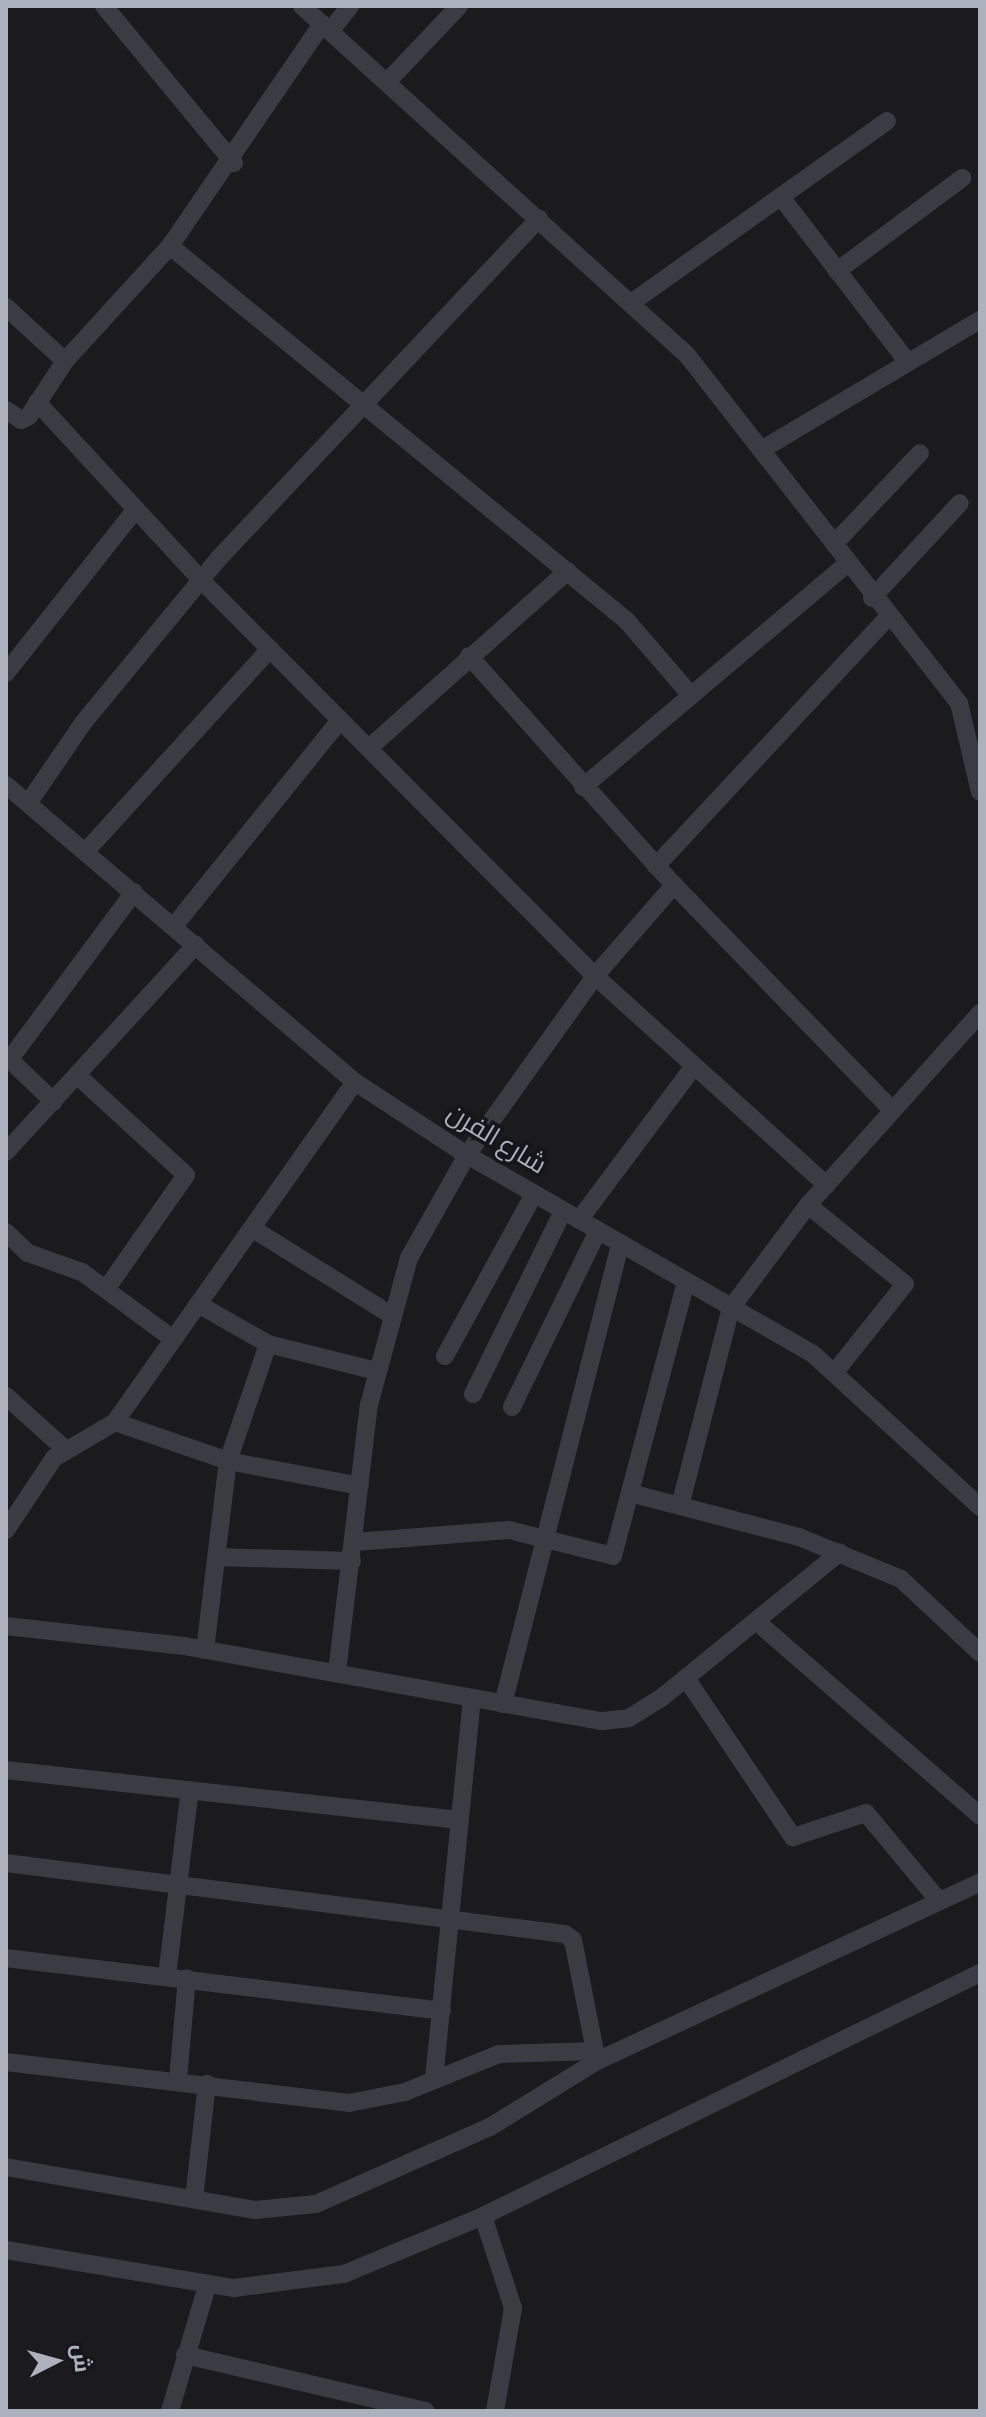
<!DOCTYPE html>
<html>
<head>
<meta charset="utf-8">
<style>
  body { margin:0 }
  #map { position:relative; width:986px; height:2417px; overflow:hidden; background:#1b1b1d; font-family:"Sofia Sans Condensed",Cairo,sans-serif }
  div>[style] { position:absolute }
  .minor>* { height:18px; margin:-9px; padding:0 9px; transform-origin:9px; border-radius:9px; background:#3b3c43 }
  span { translate:-50% -50%; white-space:nowrap; text-align:center; line-height:1.15; -webkit-text-stroke:7px #161519; paint-order:stroke }
  .street-label { font-size:26px; color:#acb1be }
  .frame { position:absolute; inset:0; border:8px solid #acb1be; pointer-events:none }
  .north { position:absolute; left:16px; top:2321px; width:80px; height:80px; -webkit-text-stroke:6px #161519; paint-order:stroke; rotate:84deg; font-size:22px; font-weight:700; line-height:32px; text-align:center; color:#acb1be }
  .north::after { content:''; display:block; margin:auto; width:28px; height:36px; background:#acb1be; clip-path:polygon(50% 0,100% 100%,50% 72%,0 100%) }
</style>
</head>
<body>
<div id="map">
  <div class="minor">
    <i style="left:104px;top:6px;width:204px;rotate:50.4deg"></i>
    <i style="left:302px;top:6px;width:520px;rotate:42.19deg"></i>
    <i style="left:687px;top:355px;width:442px;rotate:52deg"></i>
    <i style="left:959px;top:703px;width:91px;rotate:76.7deg"></i>
    <i style="left:330px;top:31px;width:32px;rotate:-51deg"></i>
    <i style="left:387px;top:82px;width:105px;rotate:-46.5deg"></i>
    <i style="left:781px;top:197px;width:207px;rotate:52.5deg"></i>
    <i style="left:170px;top:246px;width:590px;rotate:39.36deg"></i>
    <i style="left:626px;top:620px;width:96px;rotate:49.2deg"></i>
    <i style="left:837px;top:271px;width:156px;rotate:-36.6deg"></i>
    <i style="left:631px;top:303px;width:314px;rotate:-35.4deg"></i>
    <i style="left:6px;top:307px;width:80px;rotate:42.5deg"></i>
    <i style="left:37px;top:402px;width:242px;rotate:47.3deg"></i>
    <i style="left:201px;top:580px;width:559px;rotate:45.15deg"></i>
    <i style="left:595px;top:976px;width:312px;rotate:42.1deg"></i>
    <i style="left:6px;top:410px;width:18px;rotate:34deg"></i>
    <i style="left:21px;top:420px;width:9px;rotate:-27deg"></i>
    <i style="left:29px;top:416px;width:66px;rotate:-56.8deg"></i>
    <i style="left:65px;top:361px;width:156px;rotate:-47.6deg"></i>
    <i style="left:170px;top:246px;width:269px;rotate:-55.6deg"></i>
    <i style="left:766px;top:447px;width:249px;rotate:-30.7deg"></i>
    <i style="left:834px;top:544px;width:125px;rotate:-46.6deg"></i>
    <i style="left:872px;top:598px;width:129px;rotate:-47.2deg"></i>
    <i style="left:469px;top:656px;width:307px;rotate:48.2deg"></i>
    <i style="left:674px;top:885px;width:313px;rotate:45.9deg"></i>
    <i style="left:6px;top:673px;width:209px;rotate:-51.6deg"></i>
    <i style="left:369px;top:748px;width:266px;rotate:-41.7deg"></i>
    <i style="left:6px;top:785px;width:458px;rotate:40.4deg"></i>
    <i style="left:355px;top:1082px;width:134px;rotate:33.1deg"></i>
    <i style="left:467px;top:1155px;width:399px;rotate:29.9deg"></i>
    <i style="left:813px;top:1354px;width:226px;rotate:42.5deg"></i>
    <i style="left:583px;top:787px;width:346px;rotate:-40.2deg"></i>
    <i style="left:29px;top:802px;width:96px;rotate:-55.6deg"></i>
    <i style="left:83px;top:723px;width:215px;rotate:-50.5deg"></i>
    <i style="left:220px;top:557px;width:465px;rotate:-46.7deg"></i>
    <i style="left:87px;top:850px;width:272px;rotate:-47.7deg"></i>
    <i style="left:656px;top:866px;width:339px;rotate:-47deg"></i>
    <i style="left:174px;top:926px;width:265px;rotate:-51.1deg"></i>
    <i style="left:6px;top:1056px;width:66px;rotate:43.8deg"></i>
    <i style="left:10px;top:1059px;width:208px;rotate:-53.4deg"></i>
    <i style="left:79px;top:1077px;width:145px;rotate:42.5deg"></i>
    <i style="left:186px;top:1175px;width:138px;rotate:125deg"></i>
    <i style="left:6px;top:1152px;width:281px;rotate:-47.5deg"></i>
    <i style="left:808px;top:1205px;width:125px;rotate:39.2deg"></i>
    <i style="left:905px;top:1284px;width:112px;rotate:128.5deg"></i>
    <i style="left:579px;top:1220px;width:192px;rotate:-53.2deg"></i>
    <i style="left:253px;top:1229px;width:163px;rotate:31.9deg"></i>
    <i style="left:6px;top:1232px;width:30px;rotate:44deg"></i>
    <i style="left:28px;top:1253px;width:57px;rotate:19.4deg"></i>
    <i style="left:82px;top:1272px;width:113px;rotate:36.4deg"></i>
    <i style="left:198px;top:1304px;width:81px;rotate:29.7deg"></i>
    <i style="left:268px;top:1344px;width:112px;rotate:13.9deg"></i>
    <i style="left:445px;top:1356px;width:185px;rotate:-61.2deg"></i>
    <i style="left:473px;top:1394px;width:204px;rotate:-63.8deg"></i>
    <i style="left:6px;top:1396px;width:81px;rotate:42deg"></i>
    <i style="left:512px;top:1407px;width:196px;rotate:-64deg"></i>
    <i style="left:115px;top:1422px;width:120px;rotate:19deg"></i>
    <i style="left:228px;top:1461px;width:134px;rotate:10.7deg"></i>
    <i style="left:630px;top:1493px;width:175px;rotate:14.6deg"></i>
    <i style="left:799px;top:1537px;width:110px;rotate:22.4deg"></i>
    <i style="left:901px;top:1579px;width:108px;rotate:43.1deg"></i>
    <i style="left:680px;top:1506px;width:204px;rotate:-75.6deg"></i>
    <i style="left:731px;top:1308px;width:129px;rotate:-53.2deg"></i>
    <i style="left:808px;top:1205px;width:258px;rotate:-48.1deg"></i>
    <i style="left:6px;top:1530px;width:87px;rotate:-56.3deg"></i>
    <i style="left:54px;top:1458px;width:71px;rotate:-30.5deg"></i>
    <i style="left:115px;top:1422px;width:416px;rotate:-54.8deg"></i>
    <i style="left:355px;top:1542px;width:154px;rotate:-4.5deg"></i>
    <i style="left:509px;top:1530px;width:107px;rotate:14deg"></i>
    <i style="left:613px;top:1556px;width:284px;rotate:-75.1deg"></i>
    <i style="left:217px;top:1557px;width:135px;rotate:1.7deg"></i>
    <i style="left:756px;top:1621px;width:297px;rotate:41deg"></i>
    <i style="left:6px;top:1626px;width:179px;rotate:6.4deg"></i>
    <i style="left:184px;top:1646px;width:425px;rotate:10.2deg"></i>
    <i style="left:602px;top:1721px;width:27px;rotate:-6deg"></i>
    <i style="left:629px;top:1718px;width:36px;rotate:-32deg"></i>
    <i style="left:660px;top:1699px;width:232px;rotate:-39.2deg"></i>
    <i style="left:205px;top:1650px;width:190px;rotate:-83.1deg"></i>
    <i style="left:228px;top:1461px;width:124px;rotate:-71.1deg"></i>
    <i style="left:337px;top:1672px;width:269px;rotate:-83.2deg"></i>
    <i style="left:369px;top:1405px;width:152px;rotate:-74.8deg"></i>
    <i style="left:409px;top:1258px;width:118px;rotate:-60.6deg"></i>
    <i style="left:467px;top:1155px;width:220px;rotate:-54.4deg"></i>
    <i style="left:595px;top:976px;width:121px;rotate:-49deg"></i>
    <i style="left:686px;top:1678px;width:192px;rotate:56.1deg"></i>
    <i style="left:793px;top:1837px;width:77px;rotate:-18.2deg"></i>
    <i style="left:866px;top:1813px;width:114px;rotate:50.3deg"></i>
    <i style="left:503px;top:1704px;width:475px;rotate:-75.7deg"></i>
    <i style="left:6px;top:1770px;width:456px;rotate:6.3deg"></i>
    <i style="left:6px;top:1863px;width:563px;rotate:7.24deg"></i>
    <i style="left:565px;top:1934px;width:10px;rotate:37deg"></i>
    <i style="left:573px;top:1940px;width:123px;rotate:78.8deg"></i>
    <i style="left:6px;top:1958px;width:439px;rotate:6.9deg"></i>
    <i style="left:167px;top:1976px;width:187px;rotate:-83deg"></i>
    <i style="left:6px;top:2062px;width:345px;rotate:6.8deg"></i>
    <i style="left:349px;top:2103px;width:57px;rotate:-11.1deg"></i>
    <i style="left:405px;top:2092px;width:101px;rotate:-22deg"></i>
    <i style="left:499px;top:2054px;width:95px;rotate:-1.8deg"></i>
    <i style="left:434px;top:2079px;width:382px;rotate:-84.3deg"></i>
    <i style="left:178px;top:2080px;width:102px;rotate:-85deg"></i>
    <i style="left:6px;top:2167px;width:253px;rotate:9.8deg"></i>
    <i style="left:255px;top:2210px;width:61px;rotate:-5.6deg"></i>
    <i style="left:316px;top:2204px;width:190px;rotate:-23.9deg"></i>
    <i style="left:490px;top:2127px;width:126px;rotate:-31.7deg"></i>
    <i style="left:597px;top:2061px;width:423px;rotate:-25deg"></i>
    <i style="left:194px;top:2199px;width:116px;rotate:-83.6deg"></i>
    <i style="left:483px;top:2216px;width:97px;rotate:71.9deg"></i>
    <i style="left:513px;top:2308px;width:105px;rotate:99.9deg"></i>
    <i style="left:6px;top:2250px;width:231px;rotate:9.5deg"></i>
    <i style="left:234px;top:2288px;width:111px;rotate:-7.3deg"></i>
    <i style="left:344px;top:2274px;width:151px;rotate:-22.6deg"></i>
    <i style="left:483px;top:2216px;width:553px;rotate:-26.06deg"></i>
    <i style="left:185px;top:2355px;width:247px;rotate:13.1deg"></i>
    <i style="left:170px;top:2411px;width:130px;rotate:-73.5deg"></i>
  </div>
  <div class="street-label">
    <span style="left:496px;top:1140px;rotate:31deg">شارع الفرن</span>
  </div>
  <div class="frame"></div>
  <div class="north">ش</div>
</div>
</body>
</html>
